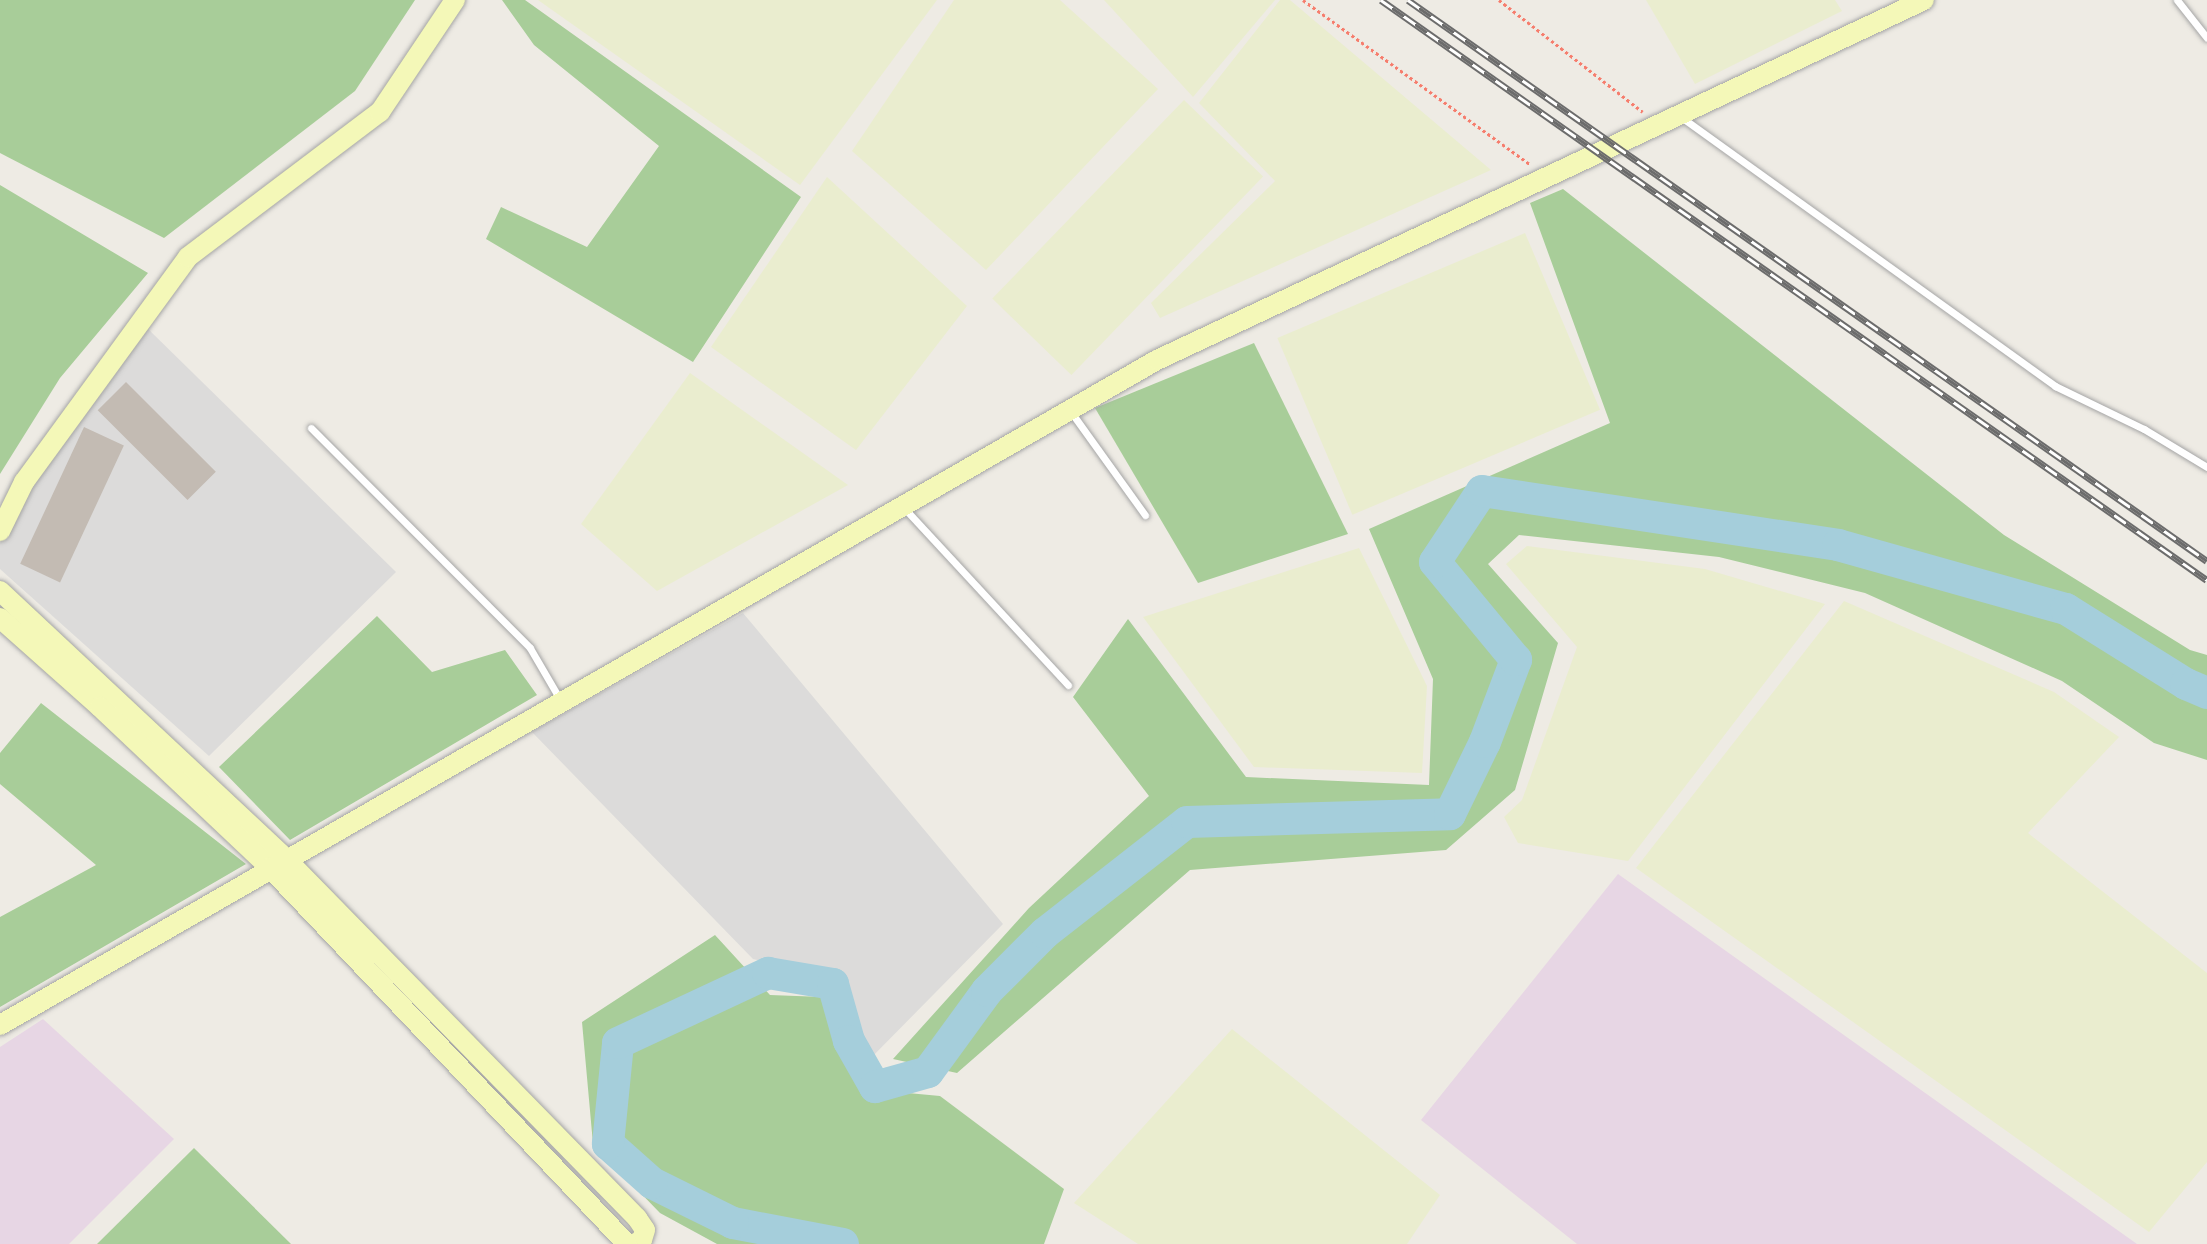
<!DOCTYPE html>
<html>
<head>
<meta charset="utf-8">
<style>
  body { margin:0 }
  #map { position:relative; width:2207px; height:1244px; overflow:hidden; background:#eeebe4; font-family:Manrope,sans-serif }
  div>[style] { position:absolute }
  .residential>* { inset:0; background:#dcdbda }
  .industrial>* { inset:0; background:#e7d6e4 }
  .farmland>* { inset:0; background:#eaedcf; transform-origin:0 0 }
  .forest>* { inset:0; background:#a8cd99 }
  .river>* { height:32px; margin:-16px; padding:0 16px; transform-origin:16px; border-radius:16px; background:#a5cedb }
  .building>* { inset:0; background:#c3bbb3; transform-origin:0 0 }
  .path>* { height:3px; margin-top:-1.5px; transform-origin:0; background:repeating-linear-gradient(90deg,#f67d6d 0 3px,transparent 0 6px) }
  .roads { filter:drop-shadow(0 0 2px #a5a5a5) drop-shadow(0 0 2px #a5a5a5) }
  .lane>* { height:7px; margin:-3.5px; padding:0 3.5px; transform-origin:3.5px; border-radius:3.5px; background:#fff }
  .secondary>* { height:20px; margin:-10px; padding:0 10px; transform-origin:10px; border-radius:10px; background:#f4f8b8 }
  .rail>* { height:7px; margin-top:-3.5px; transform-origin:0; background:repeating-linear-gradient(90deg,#fff 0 14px,#6c6c6c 0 28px); box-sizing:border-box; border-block:2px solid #6c6c6c }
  span { translate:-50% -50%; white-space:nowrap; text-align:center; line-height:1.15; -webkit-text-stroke:4.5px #fff; paint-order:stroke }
</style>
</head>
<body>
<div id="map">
  <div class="residential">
    <i style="clip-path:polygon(144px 325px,396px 572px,209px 756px,0 569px,0 543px,30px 486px)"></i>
    <i style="clip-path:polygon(743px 613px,1003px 924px,866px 1063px,825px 975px,753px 959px,532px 732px)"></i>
  </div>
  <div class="industrial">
    <i style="clip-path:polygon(1618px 874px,2137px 1244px,1577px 1244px,1421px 1120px)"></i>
    <i style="clip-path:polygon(43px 1019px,174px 1139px,69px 1244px,0 1244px,0 1047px)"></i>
  </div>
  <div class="farmland">
    <i style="clip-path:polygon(538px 0,937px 0,800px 185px)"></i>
    <i style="clip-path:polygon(954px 0,1060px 0,1158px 89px,986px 270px,852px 151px)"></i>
    <i style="clip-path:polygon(1104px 0,1275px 0,1193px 97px)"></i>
    <i style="clip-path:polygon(1280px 0,1290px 0,1491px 170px,1160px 318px,1151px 303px,1275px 181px,1199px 103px)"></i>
    <i style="clip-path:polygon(1646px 0,1835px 0,1842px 11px,1695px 84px)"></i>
    <i style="left:1184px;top:100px;width:110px;height:276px;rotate:44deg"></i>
    <i style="clip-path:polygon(827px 177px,967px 306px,856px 450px,711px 347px)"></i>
    <i style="left:1525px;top:233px;width:192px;height:269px;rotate:67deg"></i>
    <i style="clip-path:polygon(690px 373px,848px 485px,657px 591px,581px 524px)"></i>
    <i style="clip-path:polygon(1527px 546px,1705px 569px,1825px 604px,1628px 861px,1518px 843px,1504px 817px,1522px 800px,1577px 647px,1506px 564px)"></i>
    <i style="clip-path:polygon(1359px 548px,1427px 686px,1422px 773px,1254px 767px,1143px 617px)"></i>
    <i style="clip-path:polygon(1844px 601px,2054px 692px,2119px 737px,2028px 833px,2207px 973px,2207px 1162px,2149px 1232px,1636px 868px)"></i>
    <i style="clip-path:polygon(1232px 1029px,1440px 1195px,1407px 1244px,1138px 1244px,1074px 1203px)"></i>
  </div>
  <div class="forest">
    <i style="clip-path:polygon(0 0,415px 0,355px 91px,164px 238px,0 153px)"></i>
    <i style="clip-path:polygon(502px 0,525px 0,801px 197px,693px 362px,486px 239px,501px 207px,587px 247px,659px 146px,534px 45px)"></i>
    <i style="clip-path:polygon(0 185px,148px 273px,60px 378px,0 474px)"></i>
    <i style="clip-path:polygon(1563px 189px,2004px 535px,2190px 650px,2207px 655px,2207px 760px,2154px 743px,2062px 681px,1865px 593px,1719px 557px,1519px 535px,1488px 564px,1558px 643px,1515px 790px,1446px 850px,1190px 870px,957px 1073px,893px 1059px,1029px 908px,1149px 796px,1073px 697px,1128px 619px,1246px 777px,1429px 785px,1433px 679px,1369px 529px,1610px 423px,1530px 203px)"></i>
    <i style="clip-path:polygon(1254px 343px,1348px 534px,1198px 583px,1095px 408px)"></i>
    <i style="clip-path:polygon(377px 616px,432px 672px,505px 650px,537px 695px,290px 840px,219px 767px)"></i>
    <i style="clip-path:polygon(41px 703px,246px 864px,0 1007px,0 917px,96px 865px,0 784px,0 753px)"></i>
    <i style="clip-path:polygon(715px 935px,770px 995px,823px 997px,865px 1089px,940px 1096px,1064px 1189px,1044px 1244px,717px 1244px,660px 1213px,593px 1144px,582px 1022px)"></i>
    <i style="clip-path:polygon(194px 1148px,291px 1244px,97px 1244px)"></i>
  </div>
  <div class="river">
    <i style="left:843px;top:1244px;width:112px;rotate:-169.2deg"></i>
    <i style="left:733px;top:1223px;width:90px;rotate:-153.7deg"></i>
    <i style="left:652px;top:1183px;width:59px;rotate:-138.4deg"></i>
    <i style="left:608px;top:1144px;width:101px;rotate:-84.3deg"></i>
    <i style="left:618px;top:1043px;width:166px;rotate:-25deg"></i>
    <i style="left:768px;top:973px;width:66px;rotate:9.6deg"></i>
    <i style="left:833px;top:984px;width:59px;rotate:74.3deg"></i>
    <i style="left:849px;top:1041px;width:53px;rotate:60.5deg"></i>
    <i style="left:875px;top:1087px;width:55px;rotate:-15.8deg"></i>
    <i style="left:928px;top:1072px;width:100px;rotate:-53.9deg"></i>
    <i style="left:987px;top:991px;width:82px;rotate:-45deg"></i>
    <i style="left:1045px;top:933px;width:180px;rotate:-38deg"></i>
    <i style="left:1187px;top:822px;width:263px;rotate:-1.7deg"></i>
    <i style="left:1450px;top:814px;width:80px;rotate:-64.1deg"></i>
    <i style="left:1485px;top:742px;width:88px;rotate:-69.3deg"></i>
    <i style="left:1516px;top:660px;width:127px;rotate:-129.6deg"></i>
    <i style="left:1435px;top:562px;width:85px;rotate:-56.5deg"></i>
    <i style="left:1482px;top:491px;width:360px;rotate:8.6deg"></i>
    <i style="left:1838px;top:545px;width:237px;rotate:15.7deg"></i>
    <i style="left:2066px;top:609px;width:142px;rotate:32deg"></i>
    <i style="left:2186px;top:684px;width:23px;rotate:23deg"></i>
  </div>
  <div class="building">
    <i style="left:126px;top:382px;width:127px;height:40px;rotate:45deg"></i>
    <i style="left:84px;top:427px;width:44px;height:151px;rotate:25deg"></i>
  </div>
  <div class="path">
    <i style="left:1303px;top:0;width:281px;rotate:35.9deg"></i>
    <i style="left:1499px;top:0;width:182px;rotate:37.9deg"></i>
  </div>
  <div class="roads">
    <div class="lane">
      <i style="left:2177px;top:0;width:48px;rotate:51.7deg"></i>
      <i style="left:1681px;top:117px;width:461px;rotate:35.7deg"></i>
      <i style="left:2055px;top:386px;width:99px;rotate:25.8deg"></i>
      <i style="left:2144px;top:429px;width:74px;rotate:31.1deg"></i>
      <i style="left:1071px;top:412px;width:127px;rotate:54.3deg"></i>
      <i style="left:311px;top:428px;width:310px;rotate:45.1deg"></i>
      <i style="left:530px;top:648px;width:61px;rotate:59.7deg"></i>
      <i style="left:905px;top:509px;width:240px;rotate:47.2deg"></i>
    </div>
    <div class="secondary">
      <i style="left:0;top:531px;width:55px;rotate:-63.9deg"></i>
      <i style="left:24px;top:482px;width:278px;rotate:-53.9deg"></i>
      <i style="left:188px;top:257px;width:241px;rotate:-37.1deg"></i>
      <i style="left:380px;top:112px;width:135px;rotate:-56.2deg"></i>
      <i style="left:0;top:591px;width:393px;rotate:43.1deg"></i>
      <i style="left:287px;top:860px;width:501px;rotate:45.65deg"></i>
      <i style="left:637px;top:1218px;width:14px;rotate:56deg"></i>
      <i style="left:645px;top:1230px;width:10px;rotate:107deg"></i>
      <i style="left:642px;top:1240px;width:9px;rotate:153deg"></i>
      <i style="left:0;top:618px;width:134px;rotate:41.7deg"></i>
      <i style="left:100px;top:707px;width:234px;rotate:43.4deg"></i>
      <i style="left:270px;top:868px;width:518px;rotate:46.48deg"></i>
      <i style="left:0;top:1025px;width:1334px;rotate:-29.89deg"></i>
      <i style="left:1157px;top:360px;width:847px;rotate:-25.14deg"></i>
    </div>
  </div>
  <div class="rail">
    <i style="left:1381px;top:0;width:1009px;rotate:35.08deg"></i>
    <i style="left:1408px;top:0;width:976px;rotate:35.07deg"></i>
  </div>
</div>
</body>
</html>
